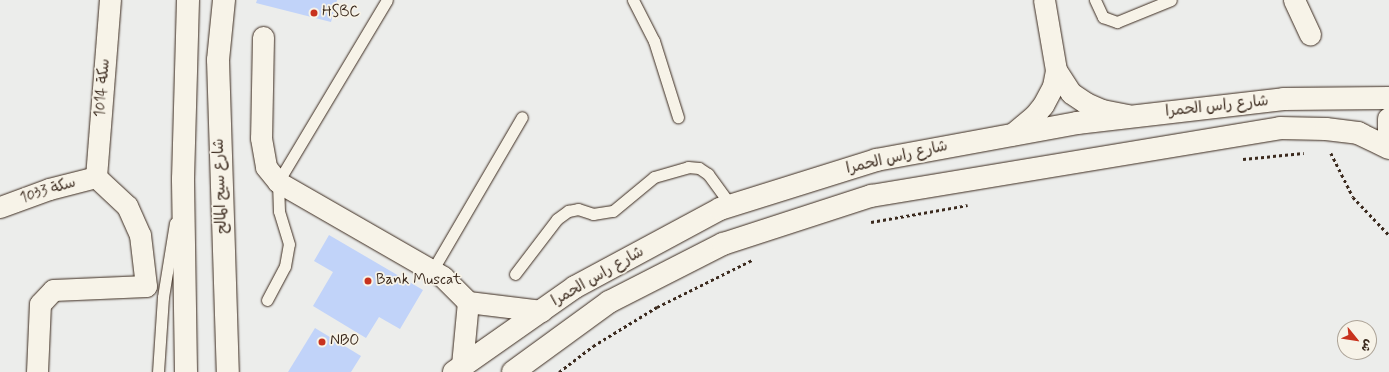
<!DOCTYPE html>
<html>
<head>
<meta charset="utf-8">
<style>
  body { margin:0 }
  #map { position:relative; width:1389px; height:372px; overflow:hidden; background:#ecedeb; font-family:Mynerve,"Playpen Sans Arabic",sans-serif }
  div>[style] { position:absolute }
  .building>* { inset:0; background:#c1d3f9 }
  .path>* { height:2.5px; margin-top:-1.25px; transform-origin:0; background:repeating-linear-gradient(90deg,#3b2a1e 0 3px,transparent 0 6px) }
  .roads { filter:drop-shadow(0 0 1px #3b2a1e) drop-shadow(0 0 1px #3b2a1e) }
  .lane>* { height:11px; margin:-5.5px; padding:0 5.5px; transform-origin:5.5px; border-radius:5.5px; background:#f7f3e8 }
  .street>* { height:21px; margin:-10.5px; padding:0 10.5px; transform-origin:10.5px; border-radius:10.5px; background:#f7f3e8 }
  .secondary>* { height:22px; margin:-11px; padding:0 11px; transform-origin:11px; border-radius:11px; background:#f7f3e8 }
  .dots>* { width:11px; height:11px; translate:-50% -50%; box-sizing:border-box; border:2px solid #f7f3e8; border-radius:50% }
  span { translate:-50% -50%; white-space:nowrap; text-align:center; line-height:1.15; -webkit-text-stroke:3.5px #f7f3e8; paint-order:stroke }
  .poi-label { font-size:15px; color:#3b2a1e }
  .left { translate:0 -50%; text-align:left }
  .street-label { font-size:15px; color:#3b2a1e }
  .north { position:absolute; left:1337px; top:320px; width:40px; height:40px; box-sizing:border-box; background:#f7f3e8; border:1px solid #aca397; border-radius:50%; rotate:120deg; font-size:11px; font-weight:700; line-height:16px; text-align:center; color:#3b2a1e }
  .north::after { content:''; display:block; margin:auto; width:14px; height:18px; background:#c8321e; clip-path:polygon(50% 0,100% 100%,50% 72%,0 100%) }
</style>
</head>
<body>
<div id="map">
  <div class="building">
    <i style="clip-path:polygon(257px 0,337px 0,331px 22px,256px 3px)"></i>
    <i style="clip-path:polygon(329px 235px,423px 290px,400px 329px,379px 317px,366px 338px,313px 306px,333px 272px,314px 261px)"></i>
    <i style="clip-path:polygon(315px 328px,361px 356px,351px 372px,288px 372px)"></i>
  </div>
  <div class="path">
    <i style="left:1331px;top:153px;width:49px;rotate:63.4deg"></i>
    <i style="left:1353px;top:197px;width:52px;rotate:46.5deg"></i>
    <i style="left:1243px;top:159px;width:61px;rotate:-5.6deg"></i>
    <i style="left:871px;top:222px;width:98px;rotate:-9.9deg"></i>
    <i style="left:559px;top:372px;width:43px;rotate:-37.4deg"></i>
    <i style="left:593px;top:346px;width:75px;rotate:-31.4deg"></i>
    <i style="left:657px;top:307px;width:106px;rotate:-26.3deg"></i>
  </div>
  <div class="roads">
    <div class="lane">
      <i style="left:633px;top:0;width:46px;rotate:62.9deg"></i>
      <i style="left:654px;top:41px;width:80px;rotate:72.5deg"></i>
      <i style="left:1095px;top:0;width:19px;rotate:65deg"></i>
      <i style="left:1103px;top:17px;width:15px;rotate:20deg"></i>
      <i style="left:1117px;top:22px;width:58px;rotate:-22.2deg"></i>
      <i style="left:432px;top:271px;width:178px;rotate:-59.7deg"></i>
      <i style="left:515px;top:274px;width:69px;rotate:-52.6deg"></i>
      <i style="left:557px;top:219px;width:14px;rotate:-36deg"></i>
      <i style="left:568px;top:211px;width:10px;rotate:-11deg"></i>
      <i style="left:578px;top:209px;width:16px;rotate:18deg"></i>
      <i style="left:593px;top:214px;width:20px;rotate:-9deg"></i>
      <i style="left:613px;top:211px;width:53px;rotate:-39.7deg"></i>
      <i style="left:654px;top:177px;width:35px;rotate:-16deg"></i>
      <i style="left:688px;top:167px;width:11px;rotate:5deg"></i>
      <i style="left:699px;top:168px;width:11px;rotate:34deg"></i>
      <i style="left:708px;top:174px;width:39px;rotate:54deg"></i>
      <i style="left:267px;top:300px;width:38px;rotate:-62deg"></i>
      <i style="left:285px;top:266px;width:22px;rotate:-80deg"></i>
      <i style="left:289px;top:244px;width:34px;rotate:-107deg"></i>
      <i style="left:279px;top:211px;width:29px;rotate:-92deg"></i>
      <i style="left:278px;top:182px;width:212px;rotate:-59.1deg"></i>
      <i style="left:158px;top:372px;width:75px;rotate:-86.2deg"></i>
      <i style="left:163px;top:297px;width:75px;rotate:-80.8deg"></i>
    </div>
    <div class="street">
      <i style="left:1294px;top:0;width:38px;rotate:65deg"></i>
      <i style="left:263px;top:37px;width:101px;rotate:91.1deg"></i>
      <i style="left:261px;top:138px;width:29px;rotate:80deg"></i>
      <i style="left:266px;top:167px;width:19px;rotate:51deg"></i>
      <i style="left:278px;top:182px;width:190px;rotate:29.9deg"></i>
      <i style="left:443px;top:277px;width:35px;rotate:45deg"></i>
      <i style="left:468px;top:302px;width:74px;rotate:7deg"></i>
      <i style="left:1056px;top:70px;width:27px;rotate:57deg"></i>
      <i style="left:1071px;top:93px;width:18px;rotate:34deg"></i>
      <i style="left:1086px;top:103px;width:17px;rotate:24deg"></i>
      <i style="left:1102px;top:110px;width:26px;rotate:11deg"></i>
      <i style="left:1011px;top:135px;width:30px;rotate:-40deg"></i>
      <i style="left:1034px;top:116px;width:14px;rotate:-51deg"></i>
      <i style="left:1043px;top:105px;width:21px;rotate:-62deg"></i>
      <i style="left:1053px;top:86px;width:16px;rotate:-79deg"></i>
      <i style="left:1056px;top:70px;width:71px;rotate:-99.7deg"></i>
      <i style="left:96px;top:177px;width:178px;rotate:-85.5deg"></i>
      <i style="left:0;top:207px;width:52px;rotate:-20.2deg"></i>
      <i style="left:49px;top:189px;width:49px;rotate:-14.3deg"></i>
      <i style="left:462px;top:365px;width:63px;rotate:-84.6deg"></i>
      <i style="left:37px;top:372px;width:68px;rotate:-87.5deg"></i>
      <i style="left:40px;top:304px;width:19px;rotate:-47deg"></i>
      <i style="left:53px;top:290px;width:93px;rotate:-2.5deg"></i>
      <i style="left:146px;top:286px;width:51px;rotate:-96.7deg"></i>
      <i style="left:140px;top:235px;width:32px;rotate:-114deg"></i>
      <i style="left:127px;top:206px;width:42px;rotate:-136.9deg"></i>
    </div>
    <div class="secondary">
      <i style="left:224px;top:0;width:60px;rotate:95.7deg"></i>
      <i style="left:218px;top:60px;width:312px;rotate:88.2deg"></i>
      <i style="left:1389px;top:119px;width:25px;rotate:90deg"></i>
      <i style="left:186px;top:372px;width:193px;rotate:-90.9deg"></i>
      <i style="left:183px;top:179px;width:179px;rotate:-88.4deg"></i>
      <i style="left:454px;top:372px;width:148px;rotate:-35.1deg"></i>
      <i style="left:575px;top:287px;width:165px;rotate:-28.3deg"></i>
      <i style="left:720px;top:209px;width:164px;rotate:-17.4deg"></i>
      <i style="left:876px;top:160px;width:204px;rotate:-10.4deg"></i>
      <i style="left:1077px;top:123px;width:208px;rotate:-6.6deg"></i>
      <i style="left:1284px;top:99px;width:105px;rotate:-0.5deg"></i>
      <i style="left:513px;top:372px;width:119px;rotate:-36.1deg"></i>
      <i style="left:609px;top:302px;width:128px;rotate:-27deg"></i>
      <i style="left:723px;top:244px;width:156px;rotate:-18deg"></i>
      <i style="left:871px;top:196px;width:415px;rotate:-9.4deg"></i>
      <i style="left:1280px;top:128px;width:46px;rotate:1.2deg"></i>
      <i style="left:1326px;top:129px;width:32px;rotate:7deg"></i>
      <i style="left:1358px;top:133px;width:34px;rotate:26deg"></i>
    </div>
  </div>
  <div class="dots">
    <i style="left:314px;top:13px;background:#c8321e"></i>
    <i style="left:368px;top:281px;background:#c8321e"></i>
    <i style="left:322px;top:342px;background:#c8321e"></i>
  </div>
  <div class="poi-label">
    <span class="left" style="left:322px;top:13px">HSBC</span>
    <span class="left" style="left:376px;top:281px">Bank Muscat</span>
    <span class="left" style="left:330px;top:342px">NBO</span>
  </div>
  <div class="street-label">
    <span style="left:103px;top:88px;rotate:-85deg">سكة 1014</span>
    <span style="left:1217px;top:107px;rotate:-6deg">شارع راس الحمرا</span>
    <span style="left:897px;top:158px;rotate:-13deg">شارع راس الحمرا</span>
    <span style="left:221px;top:186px;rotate:-92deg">شارع سيح المالح</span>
    <span style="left:48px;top:191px;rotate:-17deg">سكة 1033</span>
    <span style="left:598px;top:277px;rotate:-30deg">شارع راس الحمرا</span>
  </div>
  <div class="north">ش</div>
</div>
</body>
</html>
